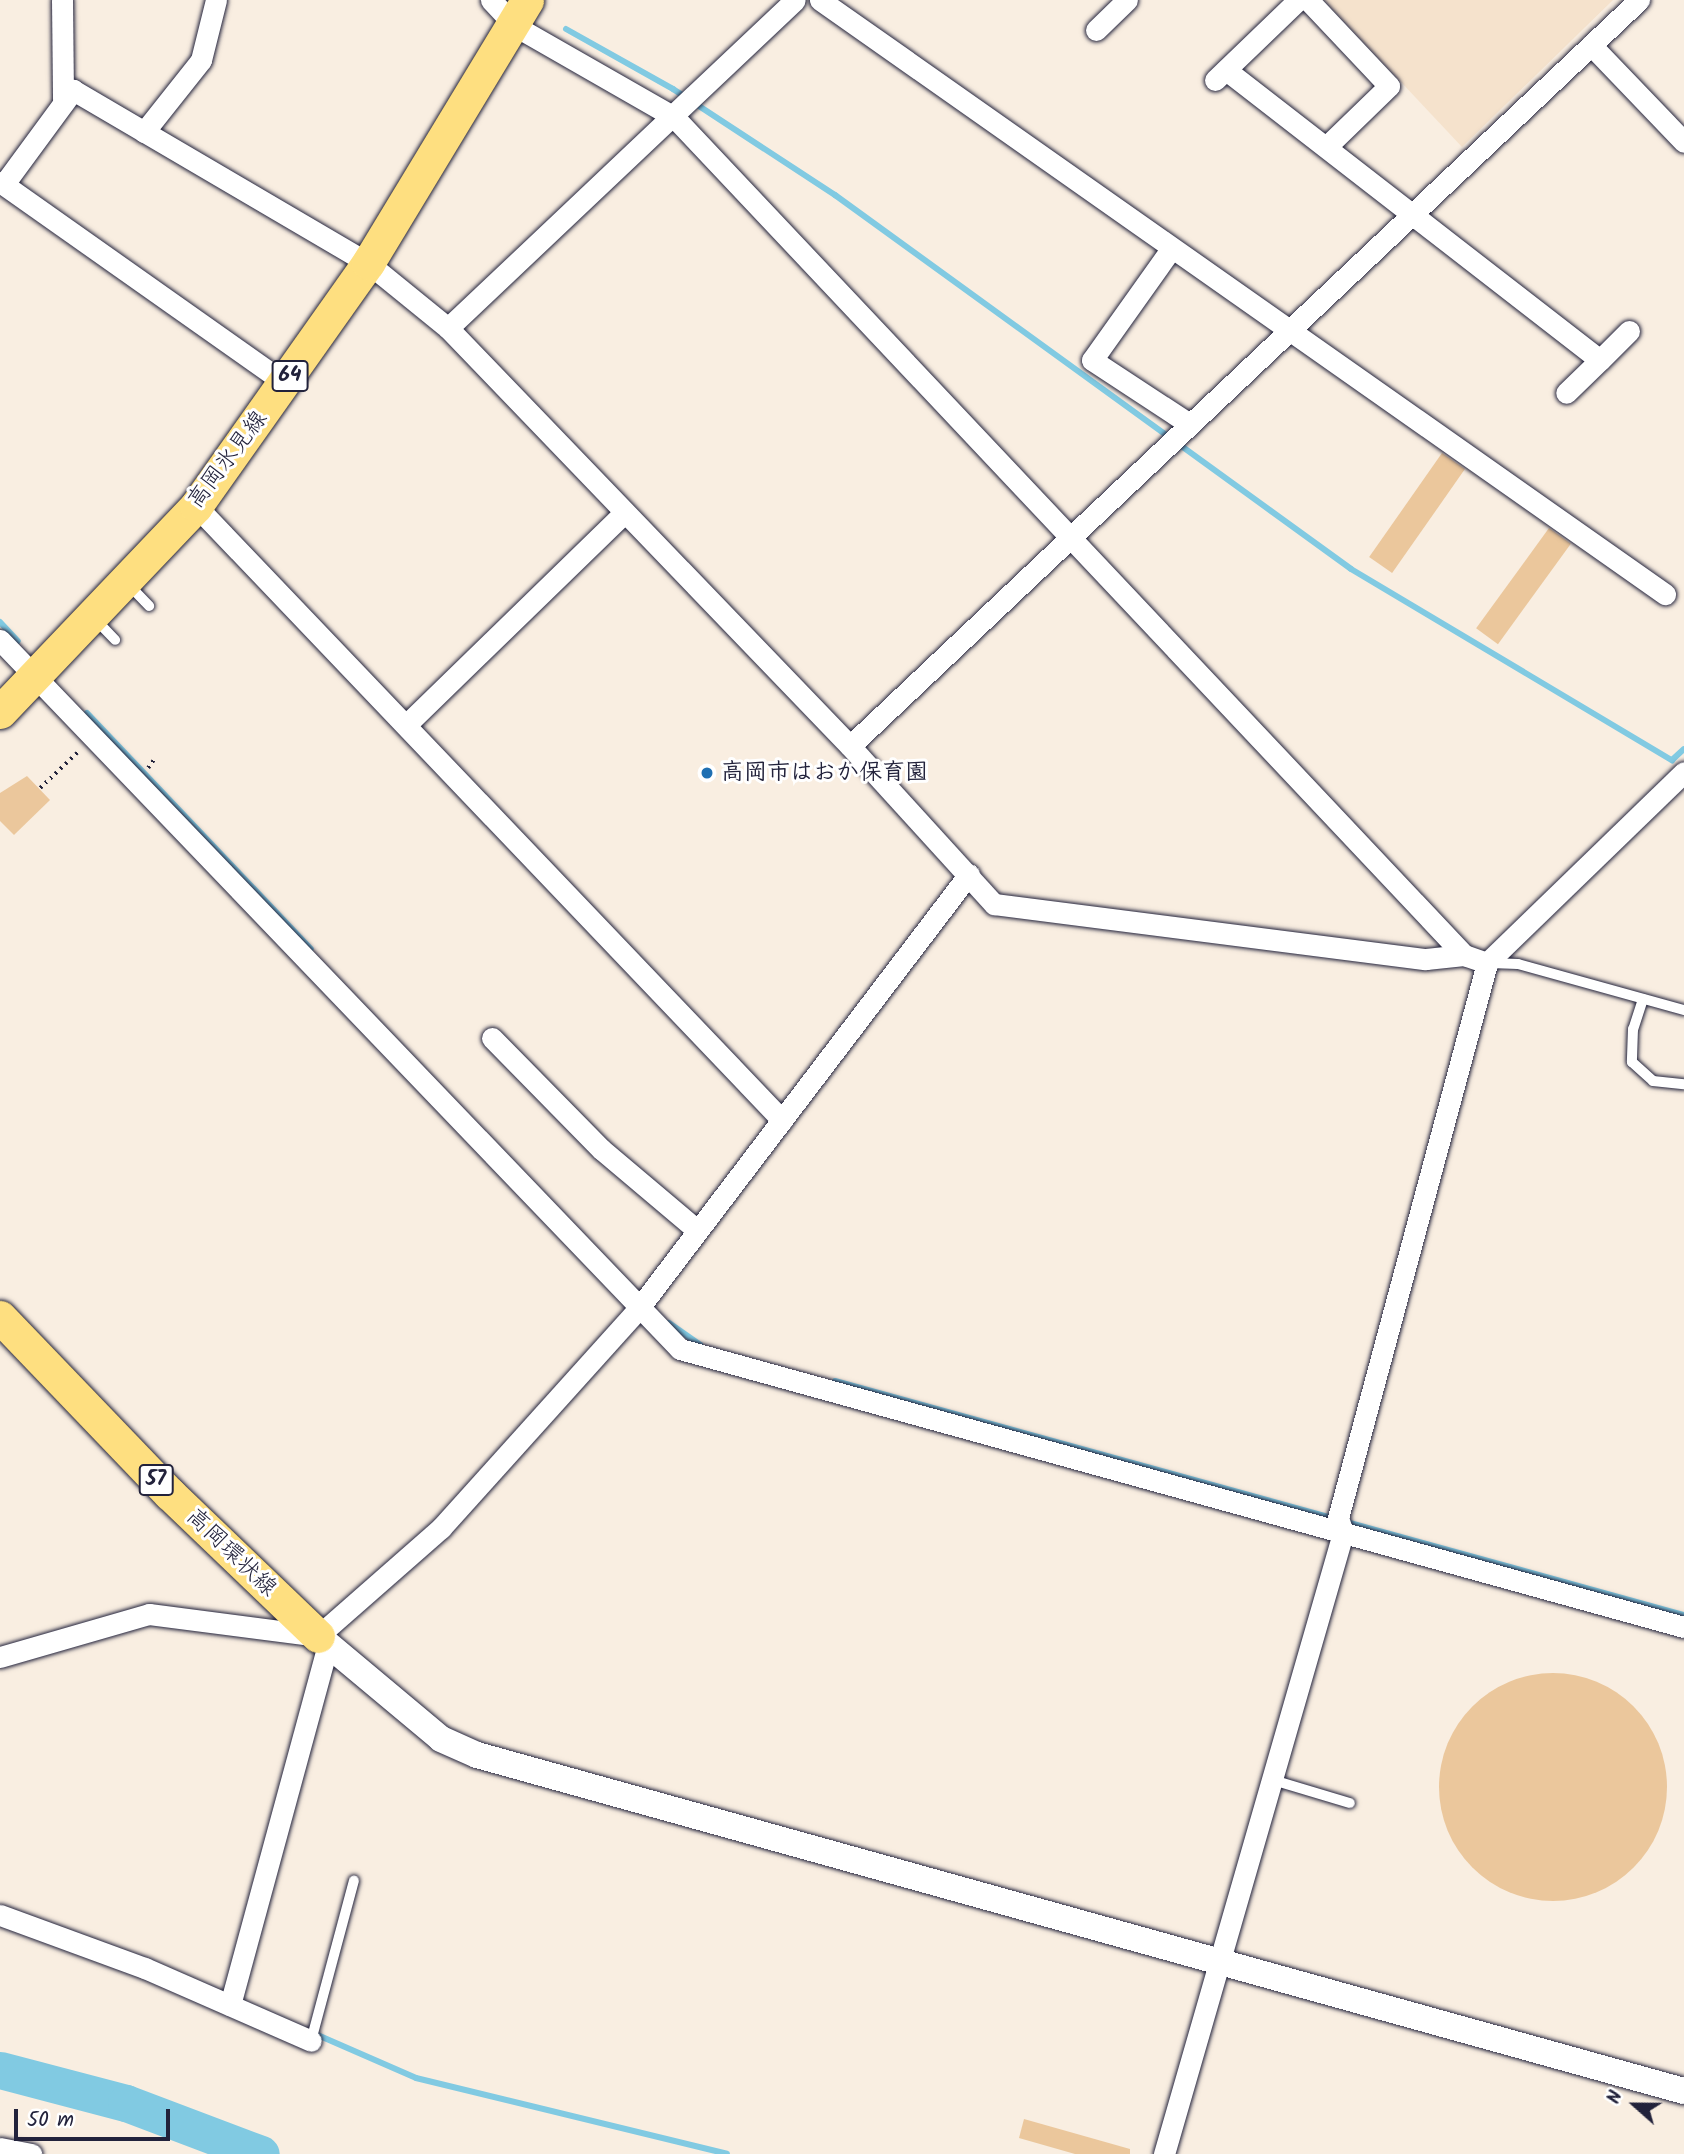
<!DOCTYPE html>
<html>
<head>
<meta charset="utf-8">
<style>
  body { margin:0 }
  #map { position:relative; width:1684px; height:2154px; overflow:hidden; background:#f9eee1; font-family:Kalam,"Klee One",sans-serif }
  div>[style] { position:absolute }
  .built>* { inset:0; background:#f5e2cc }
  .stream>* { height:6px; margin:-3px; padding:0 3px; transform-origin:3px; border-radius:3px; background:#81cae2 }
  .river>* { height:37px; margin:-18.5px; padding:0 18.5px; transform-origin:18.5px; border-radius:18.5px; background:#81cae2 }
  .building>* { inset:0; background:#ebc79c; transform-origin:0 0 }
  .round { border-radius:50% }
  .path>* { height:3.5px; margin-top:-1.75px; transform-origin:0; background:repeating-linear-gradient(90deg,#22223b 0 2px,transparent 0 7px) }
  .roads { filter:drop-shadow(0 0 2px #22223b) drop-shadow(0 0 2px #22223b) }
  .service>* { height:10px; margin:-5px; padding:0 5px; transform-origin:5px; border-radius:5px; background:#fff }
  .minor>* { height:21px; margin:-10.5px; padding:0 10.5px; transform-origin:10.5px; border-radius:10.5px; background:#fff }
  .tertiary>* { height:26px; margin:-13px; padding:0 13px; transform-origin:13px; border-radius:13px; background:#fff }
  .primary>* { height:33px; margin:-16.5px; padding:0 16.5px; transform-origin:16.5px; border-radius:16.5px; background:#fedf80 }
  .dots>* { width:19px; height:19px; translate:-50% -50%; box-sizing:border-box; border:4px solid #fff; border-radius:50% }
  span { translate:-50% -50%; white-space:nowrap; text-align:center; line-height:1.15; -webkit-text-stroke:6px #fff; paint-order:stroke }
  .shield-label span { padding:2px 5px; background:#fff; border:2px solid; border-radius:5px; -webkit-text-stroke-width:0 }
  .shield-label { font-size:21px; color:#22223b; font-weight:700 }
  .street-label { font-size:23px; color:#22223b }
  .poi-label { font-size:23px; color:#22223b; font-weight:700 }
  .left { translate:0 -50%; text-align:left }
  .north { position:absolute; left:1600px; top:2070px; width:70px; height:70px; -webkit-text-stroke:5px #fff; paint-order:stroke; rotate:291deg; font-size:19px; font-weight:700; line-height:28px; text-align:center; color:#22223b }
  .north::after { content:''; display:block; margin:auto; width:24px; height:32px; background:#22223b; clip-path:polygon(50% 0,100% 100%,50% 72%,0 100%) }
  .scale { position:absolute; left:14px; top:2109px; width:156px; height:32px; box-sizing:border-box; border:4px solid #22223b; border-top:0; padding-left:9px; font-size:21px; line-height:24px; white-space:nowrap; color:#22223b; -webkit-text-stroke:5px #fff; paint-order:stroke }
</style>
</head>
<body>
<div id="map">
  <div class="built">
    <i style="clip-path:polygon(1324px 0,1613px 0,1462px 147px)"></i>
  </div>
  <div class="stream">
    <i style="left:566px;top:29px;width:123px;rotate:29.3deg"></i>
    <i style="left:673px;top:89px;width:194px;rotate:33.2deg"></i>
    <i style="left:835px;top:195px;width:637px;rotate:35.93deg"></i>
    <i style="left:1351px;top:569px;width:374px;rotate:30.8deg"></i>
    <i style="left:1672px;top:760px;width:16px;rotate:-43deg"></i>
    <i style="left:0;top:622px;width:26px;rotate:47deg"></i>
    <i style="left:87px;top:713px;width:325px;rotate:46.5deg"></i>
    <i style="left:669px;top:1323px;width:38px;rotate:35deg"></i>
    <i style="left:835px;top:1381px;width:881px;rotate:15.41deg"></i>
    <i style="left:313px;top:2033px;width:112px;rotate:23.6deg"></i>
    <i style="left:416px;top:2078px;width:320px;rotate:13.7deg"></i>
  </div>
  <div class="river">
    <i style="left:0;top:2070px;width:130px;rotate:14.7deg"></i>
    <i style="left:126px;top:2103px;width:144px;rotate:20.7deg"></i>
  </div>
  <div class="building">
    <i style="left:1442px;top:453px;width:28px;height:127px;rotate:35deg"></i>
    <i style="left:1549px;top:528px;width:27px;height:124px;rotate:36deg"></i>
    <i style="clip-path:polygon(27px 776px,50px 800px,14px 835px,0 821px,0 793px)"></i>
    <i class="round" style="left:1439px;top:1673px;width:228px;height:228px"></i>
    <i style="clip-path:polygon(1024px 2119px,1130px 2149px,1130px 2154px,1075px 2154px,1019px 2138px)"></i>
  </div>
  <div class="path">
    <i style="left:148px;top:768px;width:12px;rotate:-55deg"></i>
    <i style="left:40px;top:788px;width:52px;rotate:-43.5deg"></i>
  </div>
  <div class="roads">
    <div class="service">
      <i style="left:127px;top:583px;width:32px;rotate:46deg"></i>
      <i style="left:95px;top:619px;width:29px;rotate:46deg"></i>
      <i style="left:1490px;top:963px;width:28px;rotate:2deg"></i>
      <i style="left:1518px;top:964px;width:172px;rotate:15.5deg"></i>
      <i style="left:1643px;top:999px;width:32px;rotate:108deg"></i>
      <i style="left:1633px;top:1029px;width:33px;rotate:92deg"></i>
      <i style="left:1632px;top:1062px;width:28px;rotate:42deg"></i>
      <i style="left:1653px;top:1081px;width:31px;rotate:6deg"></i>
      <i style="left:1276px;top:1781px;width:77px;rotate:16.6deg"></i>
      <i style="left:311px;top:2041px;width:166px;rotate:-75deg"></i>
    </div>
    <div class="minor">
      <i style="left:62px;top:0;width:103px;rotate:89.4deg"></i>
      <i style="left:491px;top:0;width:35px;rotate:47deg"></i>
      <i style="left:515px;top:26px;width:183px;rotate:29.8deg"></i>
      <i style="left:674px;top:117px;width:1152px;rotate:46.69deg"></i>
      <i style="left:820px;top:0;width:1033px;rotate:35.11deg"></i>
      <i style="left:1308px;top:0;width:118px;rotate:46.7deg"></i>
      <i style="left:1389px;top:86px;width:86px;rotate:135.9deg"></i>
      <i style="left:1096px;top:30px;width:43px;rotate:-44.1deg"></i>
      <i style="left:1591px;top:45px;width:134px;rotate:46.2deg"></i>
      <i style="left:1226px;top:70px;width:473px;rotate:37.8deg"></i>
      <i style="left:1600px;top:360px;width:47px;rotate:135.9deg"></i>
      <i style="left:1215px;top:80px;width:115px;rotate:-43.9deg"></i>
      <i style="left:144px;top:132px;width:92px;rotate:-51.6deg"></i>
      <i style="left:201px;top:60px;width:62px;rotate:-76deg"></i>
      <i style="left:0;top:182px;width:349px;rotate:35.2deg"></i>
      <i style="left:4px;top:184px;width:117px;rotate:-53.7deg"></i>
      <i style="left:73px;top:90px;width:342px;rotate:30.4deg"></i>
      <i style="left:368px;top:263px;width:103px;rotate:39.1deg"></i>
      <i style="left:448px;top:328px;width:580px;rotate:46.12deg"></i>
      <i style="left:850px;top:746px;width:214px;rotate:47.7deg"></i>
      <i style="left:994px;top:904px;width:435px;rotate:7.3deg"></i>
      <i style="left:1426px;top:959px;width:38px;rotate:-6deg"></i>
      <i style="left:1464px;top:955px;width:24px;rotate:19deg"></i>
      <i style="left:1171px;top:249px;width:136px;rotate:125.4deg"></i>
      <i style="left:1092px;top:360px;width:115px;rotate:33.3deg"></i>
      <i style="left:448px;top:328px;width:477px;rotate:-43.4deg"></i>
      <i style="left:1600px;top:360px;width:41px;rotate:-45deg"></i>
      <i style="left:196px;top:506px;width:849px;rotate:46.34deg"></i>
      <i style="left:0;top:640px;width:982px;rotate:46.2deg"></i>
      <i style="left:680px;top:1349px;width:1042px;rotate:15.48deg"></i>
      <i style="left:406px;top:725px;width:305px;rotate:-44.2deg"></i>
      <i style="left:850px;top:746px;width:1086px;rotate:-43.4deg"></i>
      <i style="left:492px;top:1038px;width:156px;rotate:45.5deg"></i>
      <i style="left:601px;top:1149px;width:126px;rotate:40.2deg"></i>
      <i style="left:0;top:1657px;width:155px;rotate:-16.1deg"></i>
      <i style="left:149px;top:1614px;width:170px;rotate:7.4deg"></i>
      <i style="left:318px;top:1636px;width:164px;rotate:-41.3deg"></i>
      <i style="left:441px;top:1528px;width:296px;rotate:-48deg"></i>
      <i style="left:639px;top:1308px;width:545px;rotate:-52.75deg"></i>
      <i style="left:0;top:1915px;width:154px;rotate:20.1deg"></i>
      <i style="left:145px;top:1968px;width:181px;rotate:23.7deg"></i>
      <i style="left:230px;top:2005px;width:373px;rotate:-74.8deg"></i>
      <i style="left:0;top:2148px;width:32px;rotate:11deg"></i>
      <i style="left:1164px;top:2154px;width:646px;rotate:-73.92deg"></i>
      <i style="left:1343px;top:1533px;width:16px;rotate:-108deg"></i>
      <i style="left:1338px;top:1518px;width:575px;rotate:-74.97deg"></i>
      <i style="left:1487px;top:963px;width:274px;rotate:-44.1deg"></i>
    </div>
    <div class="tertiary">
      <i style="left:318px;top:1636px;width:160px;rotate:39.9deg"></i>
      <i style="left:441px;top:1739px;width:39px;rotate:24deg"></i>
      <i style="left:477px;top:1755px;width:1253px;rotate:15.56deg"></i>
    </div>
    <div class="primary">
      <i style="left:0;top:712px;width:284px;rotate:-46.4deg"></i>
      <i style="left:196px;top:506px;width:298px;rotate:-54.7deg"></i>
      <i style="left:368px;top:263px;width:307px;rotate:-58.8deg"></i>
      <i style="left:0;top:1317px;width:245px;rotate:46.2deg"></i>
      <i style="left:170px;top:1494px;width:205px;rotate:43.8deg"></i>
    </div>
  </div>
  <div class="dots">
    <i style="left:707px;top:773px;background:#1f6fb2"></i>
  </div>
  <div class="shield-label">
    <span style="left:290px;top:376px">64</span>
    <span style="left:156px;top:1480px">57</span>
  </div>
  <div class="street-label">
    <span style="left:228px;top:460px;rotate:-53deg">高岡氷見線</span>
    <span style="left:231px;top:1553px;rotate:44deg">高岡環状線</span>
  </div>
  <div class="poi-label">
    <span class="left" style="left:721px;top:773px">高岡市はおか保育園</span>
  </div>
  <div class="north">N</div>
  <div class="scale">50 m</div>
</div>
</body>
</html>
